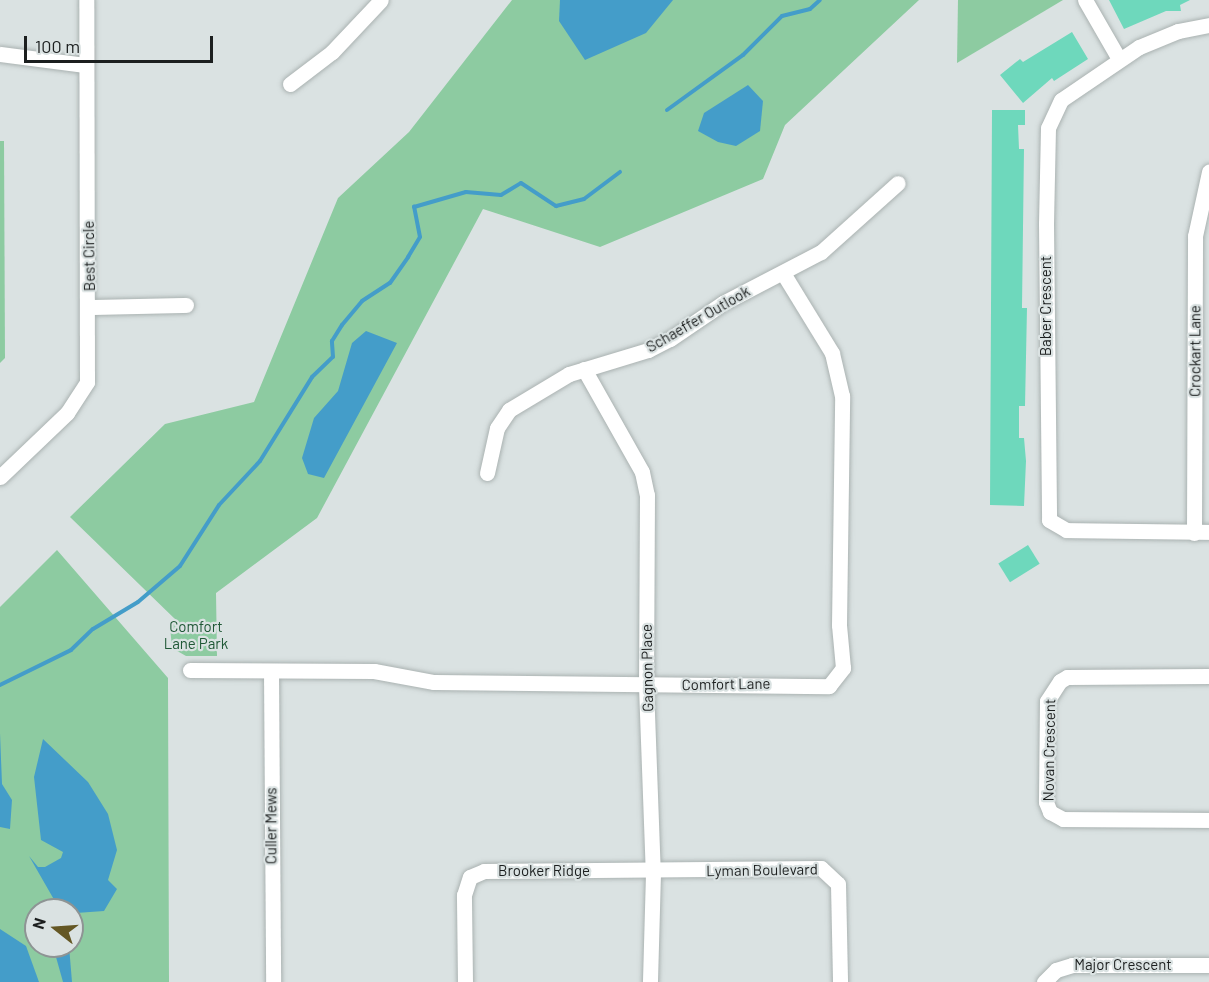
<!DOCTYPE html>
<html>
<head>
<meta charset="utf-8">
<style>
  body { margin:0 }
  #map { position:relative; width:1209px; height:982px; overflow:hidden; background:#dae2e2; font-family:Barlow,sans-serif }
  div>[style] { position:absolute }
  .green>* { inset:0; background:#8dcba1 }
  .water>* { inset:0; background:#449dc9 }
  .stream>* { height:4px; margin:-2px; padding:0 2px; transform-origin:2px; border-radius:2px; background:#449dc9 }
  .building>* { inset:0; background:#6ed8bc; transform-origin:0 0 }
  .roads { filter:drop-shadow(0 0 2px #aab2b1) drop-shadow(0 0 2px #aab2b1) }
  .minor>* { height:15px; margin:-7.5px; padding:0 7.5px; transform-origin:7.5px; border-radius:7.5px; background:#fff }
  span { translate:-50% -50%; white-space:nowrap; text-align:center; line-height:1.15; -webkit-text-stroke:4.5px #dae2e2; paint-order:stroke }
  .street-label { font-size:15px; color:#1c1f1f }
  .park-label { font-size:15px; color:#1f5836 }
  .north { position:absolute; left:24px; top:898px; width:60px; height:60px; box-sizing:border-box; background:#dae2e2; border:2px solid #8e9494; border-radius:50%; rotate:287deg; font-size:16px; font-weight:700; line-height:24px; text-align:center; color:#1c1f1f }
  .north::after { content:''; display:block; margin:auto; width:21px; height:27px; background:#645724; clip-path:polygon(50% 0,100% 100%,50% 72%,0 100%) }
  .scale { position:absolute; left:24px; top:36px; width:189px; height:27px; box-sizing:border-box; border:3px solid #1c1f1f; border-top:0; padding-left:8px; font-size:18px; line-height:21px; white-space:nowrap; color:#1c1f1f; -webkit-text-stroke:4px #dae2e2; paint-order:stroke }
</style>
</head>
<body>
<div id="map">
  <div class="green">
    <i style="clip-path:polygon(512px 0,919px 0,785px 125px,763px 179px,600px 247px,483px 209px,317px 518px,216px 593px,217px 656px,186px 656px,172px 648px,170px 626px,177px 621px,70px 517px,165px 424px,254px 402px,338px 198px,409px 132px)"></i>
    <i style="clip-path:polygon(958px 0,1063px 0,957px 63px)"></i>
    <i style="clip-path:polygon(0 141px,4px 141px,5px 358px,0 363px)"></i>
    <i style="clip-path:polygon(evenodd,57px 550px,168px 678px,169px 982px,0 982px,0 607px,57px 550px,36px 910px,72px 910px,72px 946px,36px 946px,36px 910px)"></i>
  </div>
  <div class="water">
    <i style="clip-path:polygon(560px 0,673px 0,646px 33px,585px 60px,559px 21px)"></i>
    <i style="clip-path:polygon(748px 85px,763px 101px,760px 131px,736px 146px,718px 142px,698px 131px,704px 113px)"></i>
    <i style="clip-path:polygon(366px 331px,397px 343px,324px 478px,308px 474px,302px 458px,314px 418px,338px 391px,352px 343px)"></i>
    <i style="clip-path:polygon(0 733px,2px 784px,12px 800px,10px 829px,0 827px)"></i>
    <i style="clip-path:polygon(43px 739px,88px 782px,108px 814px,117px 850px,108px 880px,117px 889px,104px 911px,76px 913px,72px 931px,72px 910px,60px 910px,29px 856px,38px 867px,45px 867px,61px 858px,63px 852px,41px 840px,34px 777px)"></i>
    <i style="clip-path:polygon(0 929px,26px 946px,39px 982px,0 982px)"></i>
    <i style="clip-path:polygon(59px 946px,69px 946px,72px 982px,63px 982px,56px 957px)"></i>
  </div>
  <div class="stream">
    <i style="left:667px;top:110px;width:94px;rotate:-35.9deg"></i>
    <i style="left:743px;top:55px;width:55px;rotate:-45deg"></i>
    <i style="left:782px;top:16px;width:29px;rotate:-14deg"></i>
    <i style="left:810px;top:9px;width:13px;rotate:-42deg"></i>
    <i style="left:0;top:685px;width:79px;rotate:-26.2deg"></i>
    <i style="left:71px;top:650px;width:30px;rotate:-44deg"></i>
    <i style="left:93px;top:629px;width:52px;rotate:-31deg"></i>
    <i style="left:138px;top:602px;width:55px;rotate:-40.6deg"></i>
    <i style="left:180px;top:566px;width:72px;rotate:-57.4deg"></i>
    <i style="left:219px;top:505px;width:60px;rotate:-47deg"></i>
    <i style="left:260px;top:461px;width:99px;rotate:-58.2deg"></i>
    <i style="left:312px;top:377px;width:29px;rotate:-44deg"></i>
    <i style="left:333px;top:357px;width:16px;rotate:-94deg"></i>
    <i style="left:332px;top:341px;width:19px;rotate:-58deg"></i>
    <i style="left:342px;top:325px;width:31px;rotate:-50deg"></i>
    <i style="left:362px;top:301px;width:33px;rotate:-33deg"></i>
    <i style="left:390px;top:283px;width:32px;rotate:-55deg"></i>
    <i style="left:408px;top:257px;width:23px;rotate:-59deg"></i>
    <i style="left:420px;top:237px;width:31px;rotate:-101deg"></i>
    <i style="left:414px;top:207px;width:54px;rotate:-16.1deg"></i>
    <i style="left:466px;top:192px;width:35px;rotate:5deg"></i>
    <i style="left:501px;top:195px;width:23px;rotate:-31deg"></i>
    <i style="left:521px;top:183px;width:42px;rotate:33.3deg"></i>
    <i style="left:556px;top:206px;width:29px;rotate:-14deg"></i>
    <i style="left:584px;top:199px;width:45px;rotate:-36.9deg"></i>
  </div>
  <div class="building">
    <i style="clip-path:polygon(1109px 0,1190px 0,1180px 5px,1181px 11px,1166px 11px,1124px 29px)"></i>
    <i style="clip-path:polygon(1072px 32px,1088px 59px,1054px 81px,1052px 78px,1023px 103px,1000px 75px,1020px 59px,1023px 62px)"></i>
    <i style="clip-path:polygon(992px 110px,1025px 110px,1025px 125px,1018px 125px,1019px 149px,1024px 149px,1022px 308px,1027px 308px,1025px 406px,1019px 406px,1019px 438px,1024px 438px,1026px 461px,1024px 506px,990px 505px)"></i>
    <i style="left:1028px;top:545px;width:22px;height:35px;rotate:58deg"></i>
  </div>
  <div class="roads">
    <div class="minor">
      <i style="left:1085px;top:0;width:68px;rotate:60deg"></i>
      <i style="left:1209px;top:25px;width:32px;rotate:169deg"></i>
      <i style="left:1178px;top:31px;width:42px;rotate:157.7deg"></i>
      <i style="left:1139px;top:47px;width:94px;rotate:145.8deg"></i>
      <i style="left:1061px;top:100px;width:31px;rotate:115deg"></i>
      <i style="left:1048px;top:128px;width:96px;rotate:91.2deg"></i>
      <i style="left:1046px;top:224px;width:296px;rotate:89.4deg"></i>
      <i style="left:1049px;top:520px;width:20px;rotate:30deg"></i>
      <i style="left:1066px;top:530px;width:143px;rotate:0.8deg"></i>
      <i style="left:0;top:54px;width:86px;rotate:7.4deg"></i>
      <i style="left:290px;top:84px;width:53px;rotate:-37.3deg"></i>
      <i style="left:332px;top:52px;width:71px;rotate:-46.7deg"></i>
      <i style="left:89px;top:307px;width:97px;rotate:-1.2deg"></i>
      <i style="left:584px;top:369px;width:118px;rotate:60.6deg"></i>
      <i style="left:642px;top:472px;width:24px;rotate:78deg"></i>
      <i style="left:647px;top:495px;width:191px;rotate:90.3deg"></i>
      <i style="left:646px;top:686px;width:187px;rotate:87.9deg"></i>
      <i style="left:653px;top:873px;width:109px;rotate:91.6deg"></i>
      <i style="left:487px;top:473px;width:46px;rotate:-77.5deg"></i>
      <i style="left:497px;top:428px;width:22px;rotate:-56deg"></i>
      <i style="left:509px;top:410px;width:70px;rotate:-31deg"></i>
      <i style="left:569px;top:374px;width:83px;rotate:-16.9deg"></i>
      <i style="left:648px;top:350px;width:25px;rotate:-27deg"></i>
      <i style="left:670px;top:339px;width:64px;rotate:-34.2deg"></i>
      <i style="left:723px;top:303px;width:110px;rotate:-27.5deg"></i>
      <i style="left:821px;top:252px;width:103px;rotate:-41.9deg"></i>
      <i style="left:0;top:477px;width:93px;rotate:-43.7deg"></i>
      <i style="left:67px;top:413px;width:37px;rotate:-57deg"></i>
      <i style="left:87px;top:382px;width:382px;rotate:-90.1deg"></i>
      <i style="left:1194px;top:533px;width:297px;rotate:-89.8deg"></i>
      <i style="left:1195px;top:236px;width:66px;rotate:-77.7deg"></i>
      <i style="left:190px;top:670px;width:184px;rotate:0.3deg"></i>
      <i style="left:374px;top:671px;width:61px;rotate:10.4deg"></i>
      <i style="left:434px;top:682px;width:395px;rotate:0.6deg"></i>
      <i style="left:829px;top:686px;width:23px;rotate:-52deg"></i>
      <i style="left:843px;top:668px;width:43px;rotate:-95.3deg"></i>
      <i style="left:839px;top:625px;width:229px;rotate:-89.2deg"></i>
      <i style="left:842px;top:396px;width:44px;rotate:-103.1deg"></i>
      <i style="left:832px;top:353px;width:94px;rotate:-121.5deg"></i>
      <i style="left:271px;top:671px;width:311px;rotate:89.6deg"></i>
      <i style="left:1209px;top:676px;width:142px;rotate:179.6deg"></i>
      <i style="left:1067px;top:677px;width:8px;rotate:150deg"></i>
      <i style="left:1060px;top:681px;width:24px;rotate:123deg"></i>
      <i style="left:1047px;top:701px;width:101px;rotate:90.6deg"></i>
      <i style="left:1046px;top:802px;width:11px;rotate:68deg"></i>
      <i style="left:1050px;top:812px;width:15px;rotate:28deg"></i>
      <i style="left:1063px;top:819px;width:146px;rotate:0.4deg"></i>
      <i style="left:465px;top:982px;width:87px;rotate:-90.7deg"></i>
      <i style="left:464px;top:895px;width:19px;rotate:-72deg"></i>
      <i style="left:470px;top:877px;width:15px;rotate:-23deg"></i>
      <i style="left:484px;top:871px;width:337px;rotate:-0.5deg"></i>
      <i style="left:821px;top:868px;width:23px;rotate:43deg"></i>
      <i style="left:838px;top:884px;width:98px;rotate:88.8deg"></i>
      <i style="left:1044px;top:982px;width:17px;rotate:-45deg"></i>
      <i style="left:1056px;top:970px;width:17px;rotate:-17deg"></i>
      <i style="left:1072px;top:965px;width:137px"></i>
    </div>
  </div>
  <div class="street-label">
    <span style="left:89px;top:256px;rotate:-91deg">Best Circle</span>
    <span style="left:1046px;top:306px;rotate:-90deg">Baber Crescent</span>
    <span style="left:698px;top:319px;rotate:-30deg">Schaeffer Outlook</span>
    <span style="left:1195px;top:351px;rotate:-90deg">Crockart Lane</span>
    <span style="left:647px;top:668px;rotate:-91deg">Gagnon Place</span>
    <span style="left:726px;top:684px;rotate:-1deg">Comfort Lane</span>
    <span style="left:1049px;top:750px;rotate:-89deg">Novan Crescent</span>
    <span style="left:271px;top:826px;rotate:-90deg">Culler Mews</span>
    <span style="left:762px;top:870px;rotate:-1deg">Lyman Boulevard</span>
    <span style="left:544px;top:871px">Brooker Ridge</span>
    <span style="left:1123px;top:965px">Major Crescent</span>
  </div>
  <div class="park-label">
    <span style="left:196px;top:635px">Comfort<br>Lane Park</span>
  </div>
  <div class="north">N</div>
  <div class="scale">100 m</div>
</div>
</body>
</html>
